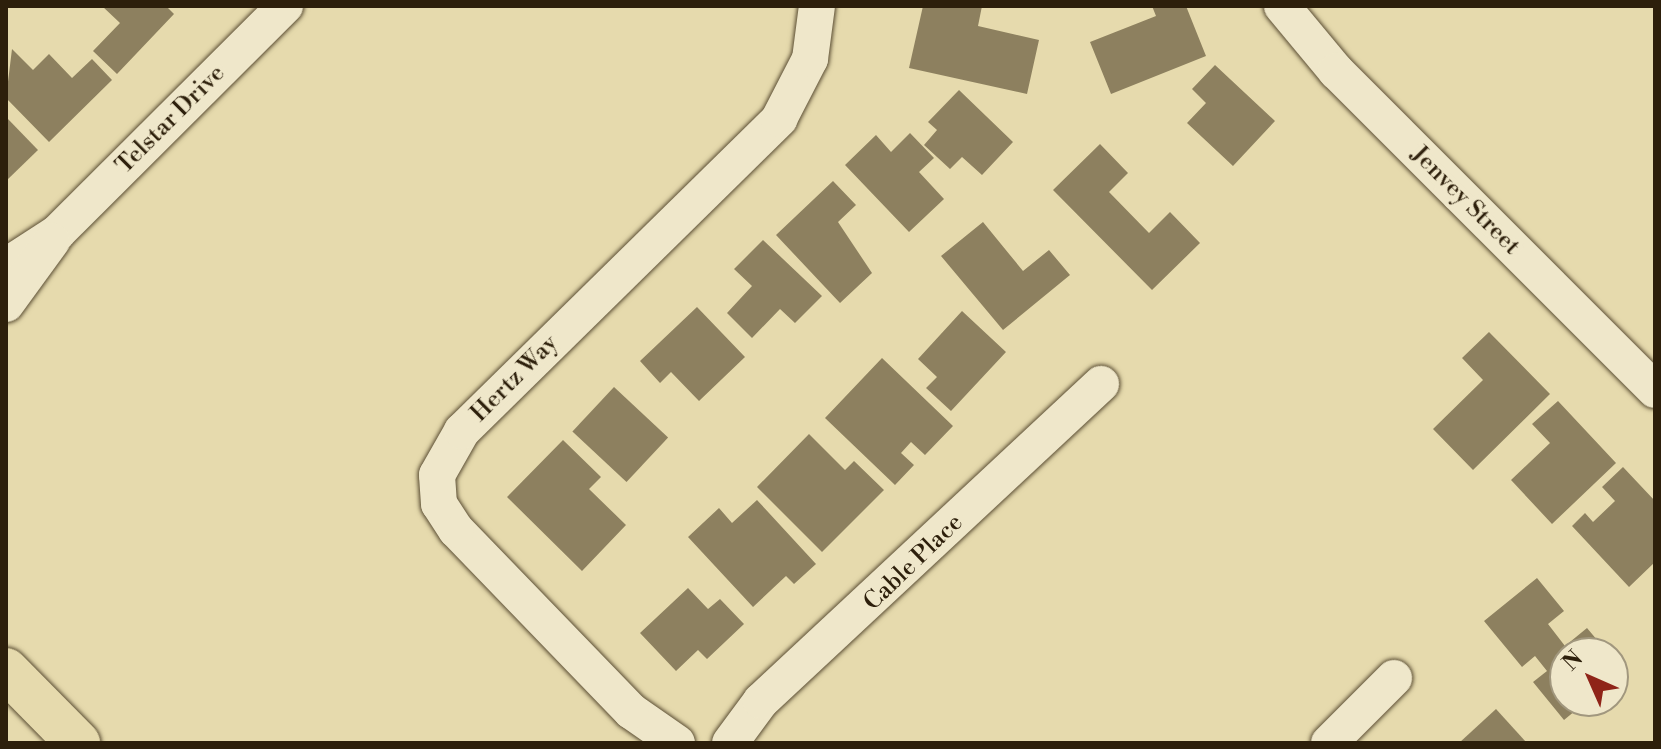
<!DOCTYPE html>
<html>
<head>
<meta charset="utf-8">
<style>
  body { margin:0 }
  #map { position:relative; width:1661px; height:749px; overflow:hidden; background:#e6daad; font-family:"Libre Bodoni",serif }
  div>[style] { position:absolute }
  .building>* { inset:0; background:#8d805f; transform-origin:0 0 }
  .roads { filter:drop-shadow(0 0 2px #5b4e34) drop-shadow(0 0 2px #5b4e34) }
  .minor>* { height:36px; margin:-18px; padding:0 18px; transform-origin:18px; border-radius:18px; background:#efe7ca }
  .major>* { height:44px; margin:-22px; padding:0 22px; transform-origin:22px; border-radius:22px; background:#e6daad }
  span { translate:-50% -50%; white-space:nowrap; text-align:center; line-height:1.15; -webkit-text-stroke:8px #efe7ca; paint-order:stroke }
  .street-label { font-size:24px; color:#2d1f0b }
  .frame { position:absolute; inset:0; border:8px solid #2d1f0b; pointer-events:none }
  .north { position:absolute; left:1549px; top:637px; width:80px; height:80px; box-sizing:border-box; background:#efe7ca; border:2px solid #a1977e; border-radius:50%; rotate:315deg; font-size:22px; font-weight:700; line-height:32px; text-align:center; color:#2d1f0b }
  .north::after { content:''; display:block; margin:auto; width:28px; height:36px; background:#8f2418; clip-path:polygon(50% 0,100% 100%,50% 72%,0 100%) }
</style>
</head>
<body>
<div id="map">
  <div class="building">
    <i style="clip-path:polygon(102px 6px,166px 6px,174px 14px,117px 74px,93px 51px,120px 23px)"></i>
    <i style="clip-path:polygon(923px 6px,982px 6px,978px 26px,1039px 40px,1027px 94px,909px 68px)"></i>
    <i style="clip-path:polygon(1152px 6px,1186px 6px,1206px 56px,1111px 94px,1090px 42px,1156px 16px)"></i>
    <i style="clip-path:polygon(12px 49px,33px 70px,49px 54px,72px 78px,92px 59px,112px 80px,49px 142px,6px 98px)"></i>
    <i style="clip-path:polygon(1215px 65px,1275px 121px,1233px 166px,1187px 123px,1206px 103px,1192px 89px)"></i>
    <i style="clip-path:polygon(959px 90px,1013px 142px,982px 175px,962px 157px,950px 169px,924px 145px,937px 130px,928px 122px)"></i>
    <i style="clip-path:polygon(6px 117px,38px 150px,6px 181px)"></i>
    <i style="clip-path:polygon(910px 133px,934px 158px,919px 172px,944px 199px,909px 232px,845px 165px,876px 135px,891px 152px)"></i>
    <i style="clip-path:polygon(1100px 144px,1128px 173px,1109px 192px,1149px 233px,1170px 212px,1200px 243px,1152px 290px,1053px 190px)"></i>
    <i style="clip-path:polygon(833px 181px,856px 205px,838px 222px,872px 273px,840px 303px,776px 235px)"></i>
    <i style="clip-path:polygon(983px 222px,1023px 271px,1049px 250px,1070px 275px,1003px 330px,941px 256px)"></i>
    <i style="clip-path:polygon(763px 240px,822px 296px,795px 323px,780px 309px,752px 338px,727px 313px,752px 286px,734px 269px)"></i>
    <i style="clip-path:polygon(697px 307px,745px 357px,699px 401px,671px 372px,660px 383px,640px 361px)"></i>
    <i style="clip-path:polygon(962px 311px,1006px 352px,951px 411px,926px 388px,937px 377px,918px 359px)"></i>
    <i style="clip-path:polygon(1489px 332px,1550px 394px,1473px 470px,1433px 429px,1483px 380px,1462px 358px)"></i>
    <i style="clip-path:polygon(882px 358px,953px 426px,925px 455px,911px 442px,901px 453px,914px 465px,895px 485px,825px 418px)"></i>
    <i style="left:614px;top:387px;width:74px;height:61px;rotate:43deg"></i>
    <i style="clip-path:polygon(1558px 401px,1616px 463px,1552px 524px,1511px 480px,1550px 443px,1532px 424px)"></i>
    <i style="clip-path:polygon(809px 434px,845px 470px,854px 461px,884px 490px,822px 552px,757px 487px)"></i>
    <i style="clip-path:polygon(563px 440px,601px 477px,589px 489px,626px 525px,582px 571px,507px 497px)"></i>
    <i style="clip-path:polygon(1623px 467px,1655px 501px,1655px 562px,1629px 587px,1572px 526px,1585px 513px,1593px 522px,1615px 501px,1602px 487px)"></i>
    <i style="clip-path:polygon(757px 500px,816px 564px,794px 584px,786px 576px,753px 607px,688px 537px,719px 508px,732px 523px)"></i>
    <i style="clip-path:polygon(1537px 578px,1564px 611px,1548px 624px,1565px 646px,1587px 628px,1608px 653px,1565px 653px,1565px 701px,1587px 701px,1564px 720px,1533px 682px,1547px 671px,1535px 656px,1522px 667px,1484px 621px)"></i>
    <i style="clip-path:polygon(688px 588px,708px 609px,720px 599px,744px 624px,707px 659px,698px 650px,676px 671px,640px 633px)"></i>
    <i style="clip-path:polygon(1496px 709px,1527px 743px,1459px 743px)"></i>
  </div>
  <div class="roads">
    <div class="minor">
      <i style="left:1282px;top:6px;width:85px;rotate:50.3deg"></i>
      <i style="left:1336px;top:71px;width:451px;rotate:45deg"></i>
      <i style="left:6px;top:266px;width:61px;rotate:-32.9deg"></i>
      <i style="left:57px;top:233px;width:322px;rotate:-44.9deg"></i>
      <i style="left:6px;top:304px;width:78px;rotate:-53.9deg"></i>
      <i style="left:677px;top:743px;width:56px;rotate:-145.2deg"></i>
      <i style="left:631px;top:711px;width:252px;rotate:-134deg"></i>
      <i style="left:456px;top:530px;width:31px;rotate:-123deg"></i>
      <i style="left:439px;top:504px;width:29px;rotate:-94deg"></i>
      <i style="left:437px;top:475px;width:51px;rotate:-60.4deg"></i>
      <i style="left:462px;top:431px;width:445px;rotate:-44.5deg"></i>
      <i style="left:779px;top:119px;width:68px;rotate:-62.7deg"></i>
      <i style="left:810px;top:59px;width:53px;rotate:-82.5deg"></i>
      <i style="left:730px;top:743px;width:52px;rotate:-53.6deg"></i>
      <i style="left:761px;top:701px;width:465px;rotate:-43deg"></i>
      <i style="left:1329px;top:743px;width:92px;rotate:-45deg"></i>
    </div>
    <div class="major">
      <i style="left:6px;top:670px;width:103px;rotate:45.4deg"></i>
    </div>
  </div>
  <div class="street-label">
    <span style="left:171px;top:120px;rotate:-45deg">Telstar Drive</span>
    <span style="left:1465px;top:201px;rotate:45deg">Jenvey Street</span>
    <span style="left:515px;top:379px;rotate:-45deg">Hertz Way</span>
    <span style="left:914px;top:563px;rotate:-44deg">Cable Place</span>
  </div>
  <div class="frame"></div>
  <div class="north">N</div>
</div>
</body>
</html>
